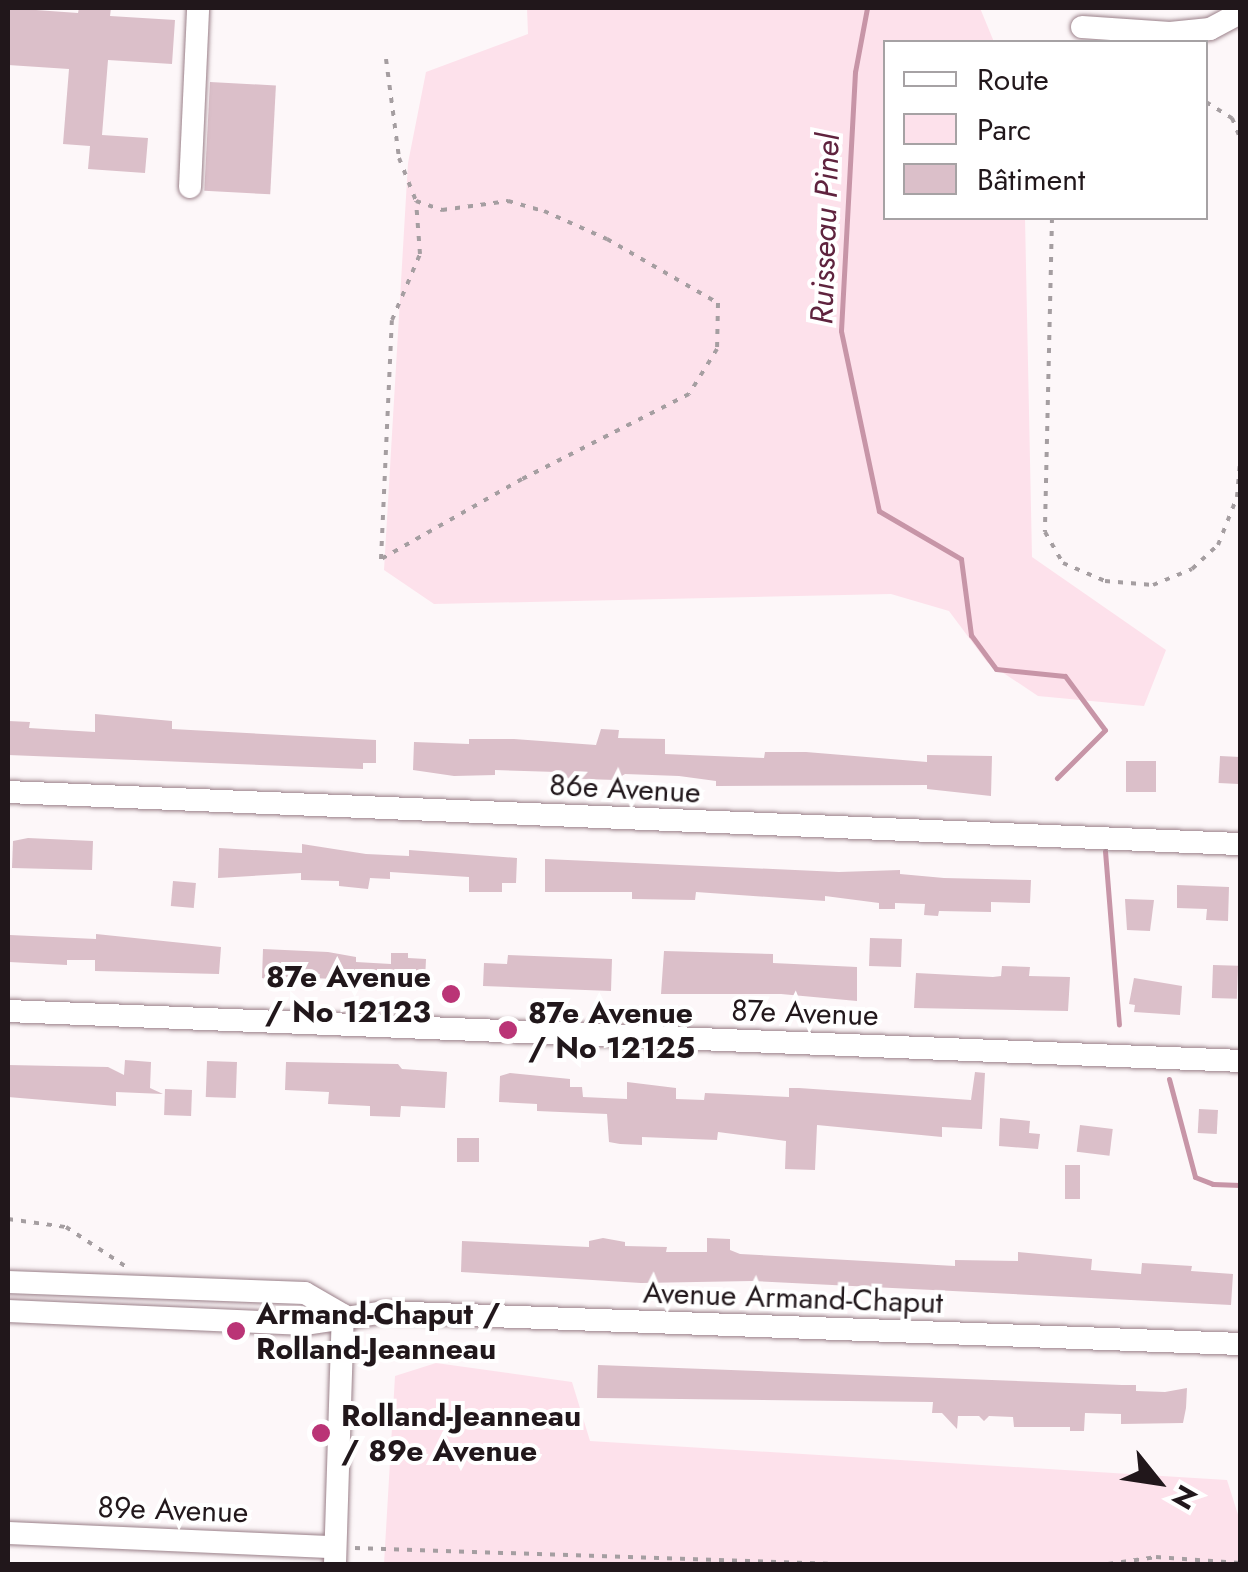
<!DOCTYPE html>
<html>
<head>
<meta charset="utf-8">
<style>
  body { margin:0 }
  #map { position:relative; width:1248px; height:1572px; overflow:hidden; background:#fdf7f9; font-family:Jost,sans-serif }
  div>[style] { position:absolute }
  .green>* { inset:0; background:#fde1eb }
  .stream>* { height:5px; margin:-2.5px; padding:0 2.5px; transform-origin:2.5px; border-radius:2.5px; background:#c795a7 }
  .building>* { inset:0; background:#dbbfc9; transform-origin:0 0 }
  .path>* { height:4px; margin-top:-2px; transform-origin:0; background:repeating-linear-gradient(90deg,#a59ea1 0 5px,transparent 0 13px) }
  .roads { filter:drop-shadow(0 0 2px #9a8089) drop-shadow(0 0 2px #9a8089) }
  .minor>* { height:22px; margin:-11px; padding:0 11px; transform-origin:11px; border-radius:11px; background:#fff }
  .dots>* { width:28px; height:28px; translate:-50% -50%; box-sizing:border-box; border:5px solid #fff; border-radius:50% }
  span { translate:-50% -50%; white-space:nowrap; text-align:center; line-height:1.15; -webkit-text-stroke:8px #fff; paint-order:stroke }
  .street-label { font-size:30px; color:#21171b }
  .poi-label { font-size:30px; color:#21171b; font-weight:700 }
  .right { translate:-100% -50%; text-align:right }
  .left { translate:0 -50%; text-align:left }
  .water-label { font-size:32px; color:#5f233e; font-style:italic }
  .frame { position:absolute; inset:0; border:10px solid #21171b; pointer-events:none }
  .legend { position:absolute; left:883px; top:40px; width:325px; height:180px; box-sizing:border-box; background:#fff; border:2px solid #a6a2a4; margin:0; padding:12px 18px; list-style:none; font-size:30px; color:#21171b }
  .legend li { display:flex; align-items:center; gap:20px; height:50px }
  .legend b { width:50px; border:2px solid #a6a2a4 }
  .north { position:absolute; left:1108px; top:1432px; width:100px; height:100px; -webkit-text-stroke:8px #fff; paint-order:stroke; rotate:120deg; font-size:28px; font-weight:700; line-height:40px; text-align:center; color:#21171b }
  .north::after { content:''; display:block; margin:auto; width:35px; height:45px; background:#21171b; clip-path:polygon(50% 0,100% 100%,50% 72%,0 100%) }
</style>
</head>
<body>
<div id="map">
  <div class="green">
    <i style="clip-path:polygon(527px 8px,980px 8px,994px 42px,886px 42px,886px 218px,1025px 218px,1032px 557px,1166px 650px,1144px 706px,1038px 696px,987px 662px,949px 611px,891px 594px,434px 604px,384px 570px,408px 163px,426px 72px,528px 34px)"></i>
    <i style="clip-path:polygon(436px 1363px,572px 1382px,590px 1441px,1227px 1480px,1240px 1521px,1240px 1564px,384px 1564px,395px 1376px)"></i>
  </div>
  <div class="stream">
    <i style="left:867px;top:8px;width:65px;rotate:100.6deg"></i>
    <i style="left:855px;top:72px;width:259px;rotate:93.1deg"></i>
    <i style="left:841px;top:331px;width:184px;rotate:78.1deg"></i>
    <i style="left:879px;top:511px;width:95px;rotate:30.3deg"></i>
    <i style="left:961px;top:559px;width:77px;rotate:82.5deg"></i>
    <i style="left:971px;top:635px;width:42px;rotate:53.7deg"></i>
    <i style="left:996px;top:669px;width:69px;rotate:5.8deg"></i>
    <i style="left:1065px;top:676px;width:67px;rotate:53.5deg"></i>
    <i style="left:1105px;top:730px;width:68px;rotate:135deg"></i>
    <i style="left:1105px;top:851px;width:174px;rotate:85.4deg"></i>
    <i style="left:1169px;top:1079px;width:101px;rotate:75.1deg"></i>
    <i style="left:1195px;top:1177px;width:19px;rotate:21deg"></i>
    <i style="left:1213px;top:1184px;width:27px;rotate:2deg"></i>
  </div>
  <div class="building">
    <i style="clip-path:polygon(8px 8px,78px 13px,79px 8px,111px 8px,110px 16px,175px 20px,172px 64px,108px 60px,102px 135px,148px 138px,145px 173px,88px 169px,90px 146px,63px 144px,69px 69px,8px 65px)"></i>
    <i style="left:210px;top:82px;width:66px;height:109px;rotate:3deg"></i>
    <i style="clip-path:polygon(95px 714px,172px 721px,172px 729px,376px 740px,376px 763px,363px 763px,363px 769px,8px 755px,8px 721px,30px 722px,29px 728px,95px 732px)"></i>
    <i style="clip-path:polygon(601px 729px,619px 730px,618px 738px,665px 739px,665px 754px,764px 758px,765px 752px,806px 752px,927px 762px,927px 755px,992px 756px,991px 796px,927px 789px,927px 785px,716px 786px,716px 781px,679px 776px,625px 774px,615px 780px,557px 778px,557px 772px,495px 770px,495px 775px,454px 776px,413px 770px,414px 742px,469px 744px,469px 739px,514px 739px,596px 745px)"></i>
    <i style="left:1220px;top:756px;width:20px;height:27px;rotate:3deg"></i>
    <i style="left:1126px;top:761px;width:30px;height:31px"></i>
    <i style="clip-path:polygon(28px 838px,93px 841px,92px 870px,12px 868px,13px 841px)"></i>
    <i style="clip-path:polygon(302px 844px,366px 854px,409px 856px,409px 850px,517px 858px,516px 883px,502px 883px,502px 892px,469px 892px,469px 877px,390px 872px,390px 879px,370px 878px,368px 889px,339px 886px,339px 881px,301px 880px,301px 873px,218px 878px,219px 848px,302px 853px)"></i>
    <i style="clip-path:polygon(545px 859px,839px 872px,900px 870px,900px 874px,944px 878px,1031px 880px,1030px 903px,991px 902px,991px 912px,939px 911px,938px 916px,924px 915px,925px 904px,895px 903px,895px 909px,879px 909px,879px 903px,825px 896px,825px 901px,696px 892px,695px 900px,632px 899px,632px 892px,545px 892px)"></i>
    <i style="left:173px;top:881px;width:23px;height:25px;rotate:5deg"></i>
    <i style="clip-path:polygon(1177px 885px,1229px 887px,1228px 921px,1206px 920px,1207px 909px,1177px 908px)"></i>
    <i style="clip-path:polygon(1125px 899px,1154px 900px,1150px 931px,1127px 930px)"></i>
    <i style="clip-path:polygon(96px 934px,221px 947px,219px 974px,95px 971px,95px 960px,67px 960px,67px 965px,9px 962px,10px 935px,96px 939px)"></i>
    <i style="left:870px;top:938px;width:32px;height:28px;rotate:2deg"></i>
    <i style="clip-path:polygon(263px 949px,328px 952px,356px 957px,356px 962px,391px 964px,391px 953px,408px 953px,408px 958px,426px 959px,425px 981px,407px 980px,407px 988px,335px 979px,287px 977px,274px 981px,262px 978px)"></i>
    <i style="clip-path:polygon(664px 951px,773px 954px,773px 963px,857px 967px,857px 1001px,781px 994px,661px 994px)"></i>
    <i style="clip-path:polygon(508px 955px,612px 959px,611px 991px,483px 986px,484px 963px,507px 964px)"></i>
    <i style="left:1213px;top:965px;width:25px;height:33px;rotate:2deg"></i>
    <i style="clip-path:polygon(1002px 966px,1030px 967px,1029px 976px,1070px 977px,1068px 1011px,914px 1008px,916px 973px,993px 977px,1001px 976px)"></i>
    <i style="clip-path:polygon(1134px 978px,1182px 986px,1180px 1015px,1134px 1012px,1135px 1005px,1129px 1004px)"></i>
    <i style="clip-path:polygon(125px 1060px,151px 1062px,150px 1088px,163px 1094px,116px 1092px,116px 1106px,8px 1097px,8px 1065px,108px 1067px,124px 1075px)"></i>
    <i style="left:207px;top:1061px;width:30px;height:36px;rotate:2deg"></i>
    <i style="clip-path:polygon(286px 1062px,398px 1064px,402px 1069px,447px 1072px,445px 1108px,401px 1106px,400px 1117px,370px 1116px,370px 1106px,328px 1104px,329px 1092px,285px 1090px)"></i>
    <i style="clip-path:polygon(975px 1072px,985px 1073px,982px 1129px,942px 1127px,942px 1137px,817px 1125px,815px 1170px,785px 1169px,786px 1141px,718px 1132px,717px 1140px,642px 1137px,642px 1145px,620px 1144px,609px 1142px,607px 1114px,537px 1111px,537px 1104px,499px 1102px,500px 1076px,510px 1073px,570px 1079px,570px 1087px,582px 1087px,583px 1097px,627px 1099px,627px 1082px,676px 1088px,676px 1099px,704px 1100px,705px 1093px,789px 1097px,789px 1088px,799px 1088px,971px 1100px)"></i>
    <i style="left:165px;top:1089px;width:27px;height:26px;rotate:2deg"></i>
    <i style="left:1199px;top:1109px;width:19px;height:24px;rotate:3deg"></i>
    <i style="clip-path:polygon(1000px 1118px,1030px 1121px,1029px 1133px,1040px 1134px,1038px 1149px,999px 1146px)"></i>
    <i style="left:1080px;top:1125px;width:33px;height:27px;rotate:7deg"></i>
    <i style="left:457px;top:1138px;width:22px;height:24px"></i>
    <i style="left:1065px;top:1165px;width:15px;height:34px"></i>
    <i style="clip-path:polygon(603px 1238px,625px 1242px,625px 1246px,667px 1247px,666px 1252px,707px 1252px,707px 1238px,730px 1239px,730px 1250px,740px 1254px,955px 1266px,955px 1260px,1018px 1261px,1018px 1252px,1092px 1259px,1091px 1270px,1141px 1274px,1142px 1263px,1192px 1266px,1191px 1271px,1233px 1274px,1231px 1305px,752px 1281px,641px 1283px,461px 1272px,462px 1241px,589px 1247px,589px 1241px)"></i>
    <i style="clip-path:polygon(598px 1365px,1122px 1385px,1136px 1385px,1136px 1391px,1165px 1392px,1187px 1388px,1186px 1408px,1183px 1423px,1121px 1424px,1121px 1414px,1085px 1413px,1084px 1431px,1070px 1431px,1070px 1427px,1014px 1427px,1013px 1417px,989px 1416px,984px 1421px,979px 1416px,958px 1416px,957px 1429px,942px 1413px,932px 1413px,933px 1402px,597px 1398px)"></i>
  </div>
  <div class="path">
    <i style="left:386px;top:59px;width:100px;rotate:82.5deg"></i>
    <i style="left:399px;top:158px;width:46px;rotate:68.4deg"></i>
    <i style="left:416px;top:201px;width:28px;rotate:19deg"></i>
    <i style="left:442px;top:210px;width:67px;rotate:-7.8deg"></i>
    <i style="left:508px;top:201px;width:37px;rotate:16deg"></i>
    <i style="left:544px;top:211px;width:69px;rotate:24deg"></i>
    <i style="left:607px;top:239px;width:128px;rotate:30deg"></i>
    <i style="left:718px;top:303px;width:46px;rotate:91.2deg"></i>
    <i style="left:717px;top:349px;width:53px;rotate:121.9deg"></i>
    <i style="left:689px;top:394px;width:187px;rotate:153deg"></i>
    <i style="left:522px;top:479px;width:162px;rotate:150.4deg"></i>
    <i style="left:381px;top:559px;width:239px;rotate:-87.4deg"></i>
    <i style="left:392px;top:320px;width:72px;rotate:-67deg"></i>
    <i style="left:420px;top:254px;width:53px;rotate:-94.3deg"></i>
    <i style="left:1206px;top:102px;width:31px;rotate:32deg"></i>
    <i style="left:1232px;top:118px;width:22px;rotate:68deg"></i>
    <i style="left:1052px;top:218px;width:314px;rotate:91.3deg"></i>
    <i style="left:1045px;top:532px;width:36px;rotate:60deg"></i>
    <i style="left:1063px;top:563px;width:46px;rotate:23.2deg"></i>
    <i style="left:1105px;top:581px;width:48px;rotate:4.8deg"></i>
    <i style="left:1153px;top:585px;width:42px;rotate:-22.3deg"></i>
    <i style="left:1192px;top:569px;width:35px;rotate:-43deg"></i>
    <i style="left:1218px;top:545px;width:52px;rotate:-68.4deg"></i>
    <i style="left:1237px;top:497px;width:37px;rotate:-85deg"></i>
    <i style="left:8px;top:1219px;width:59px;rotate:7.9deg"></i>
    <i style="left:66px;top:1227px;width:71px;rotate:33.5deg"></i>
    <i style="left:355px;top:1548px;width:473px;rotate:1.9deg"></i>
    <i style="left:1108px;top:1564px;width:49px;rotate:-8.3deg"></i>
    <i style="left:1156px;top:1557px;width:84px;rotate:4.1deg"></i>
  </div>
  <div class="roads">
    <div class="minor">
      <i style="left:1082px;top:27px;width:88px;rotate:3.9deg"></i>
      <i style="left:1170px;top:33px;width:40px;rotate:-5.7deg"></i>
      <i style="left:1210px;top:29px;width:34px;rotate:-28deg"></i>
      <i style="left:190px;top:187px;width:179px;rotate:-87.4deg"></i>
      <i style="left:8px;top:792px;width:1233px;rotate:2.42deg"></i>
      <i style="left:8px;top:1011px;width:1233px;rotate:2.32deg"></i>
      <i style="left:8px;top:1282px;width:297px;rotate:2.1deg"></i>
      <i style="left:305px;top:1293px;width:44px;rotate:30.1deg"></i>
      <i style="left:8px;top:1311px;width:298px;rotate:2.5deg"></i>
      <i style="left:306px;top:1324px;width:79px;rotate:-8.7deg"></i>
      <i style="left:384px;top:1312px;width:857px;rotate:2.14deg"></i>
      <i style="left:8px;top:1533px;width:327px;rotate:2.5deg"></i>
      <i style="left:335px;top:1564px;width:249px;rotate:-88.2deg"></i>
    </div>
  </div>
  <div class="dots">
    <i style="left:451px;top:994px;background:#ba3476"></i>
    <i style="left:508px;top:1030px;background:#ba3476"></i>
    <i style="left:236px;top:1331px;background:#ba3476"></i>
    <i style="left:321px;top:1433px;background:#ba3476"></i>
  </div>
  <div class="street-label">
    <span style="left:625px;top:789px;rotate:3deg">86e Avenue</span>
    <span style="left:805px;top:1013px;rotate:2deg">87e Avenue</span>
    <span style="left:793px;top:1298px;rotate:2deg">Avenue Armand-Chaput</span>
    <span style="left:173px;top:1510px;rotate:2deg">89e Avenue</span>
  </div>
  <div class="poi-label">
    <span class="right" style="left:431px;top:994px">87e Avenue<br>/ No 12123</span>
    <span class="left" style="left:528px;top:1030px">87e Avenue<br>/ No 12125</span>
    <span class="left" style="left:256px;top:1331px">Armand-Chaput /<br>Rolland-Jeanneau</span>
    <span class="left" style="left:341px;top:1433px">Rolland-Jeanneau<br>/ 89e Avenue</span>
  </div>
  <div class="water-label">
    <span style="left:825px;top:229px;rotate:-88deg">Ruisseau Pinel</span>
  </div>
  <div class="frame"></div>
  <ul class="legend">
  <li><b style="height:12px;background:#fff"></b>Route</li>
  <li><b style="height:28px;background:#fde1eb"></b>Parc</li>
  <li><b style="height:28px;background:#dbbfc9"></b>Bâtiment</li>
  </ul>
  <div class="north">N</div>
</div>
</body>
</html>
